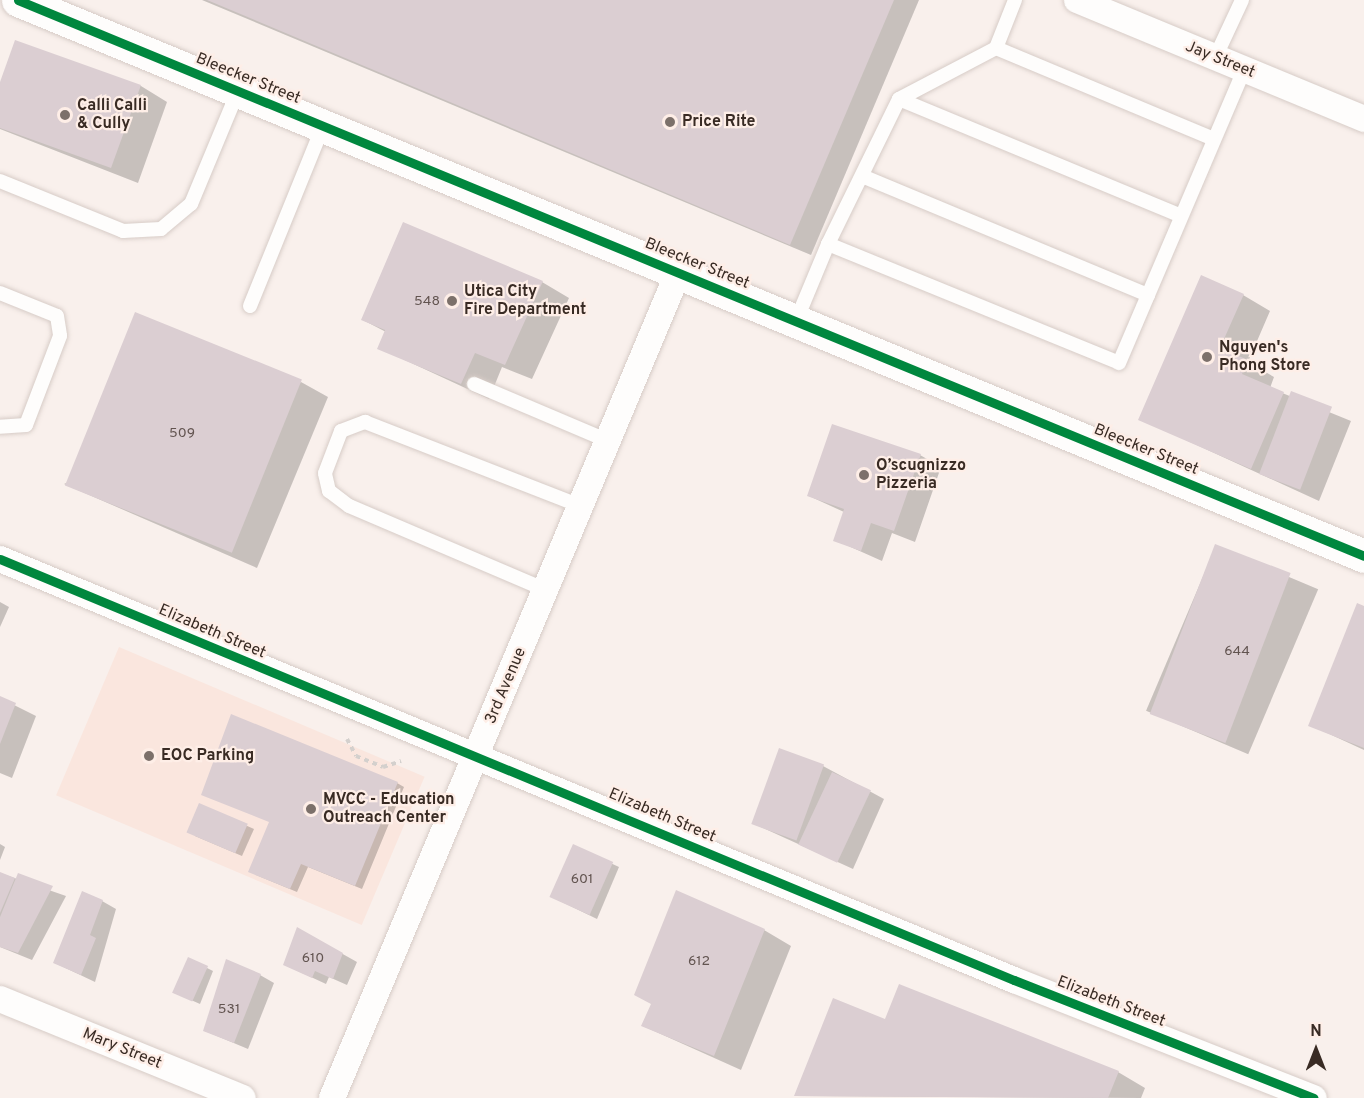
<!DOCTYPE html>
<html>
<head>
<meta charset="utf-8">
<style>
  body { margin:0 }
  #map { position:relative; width:1364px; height:1098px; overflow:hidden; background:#f9f0ec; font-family:Overpass,sans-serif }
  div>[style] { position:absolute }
  .built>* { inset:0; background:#fae6de; transform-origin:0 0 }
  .shadow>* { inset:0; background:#0003; transform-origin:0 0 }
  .building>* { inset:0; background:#dbced2; transform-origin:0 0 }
  .path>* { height:4px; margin-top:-2px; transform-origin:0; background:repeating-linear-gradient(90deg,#d4d0cd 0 4.5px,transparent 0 9px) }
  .roads { filter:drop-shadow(0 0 2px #d7ccc7) drop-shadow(0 0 2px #d7ccc7) }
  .service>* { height:14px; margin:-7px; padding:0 7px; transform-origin:7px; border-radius:7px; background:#fefdfc }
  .minor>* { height:26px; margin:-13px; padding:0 13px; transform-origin:13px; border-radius:13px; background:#fefdfc }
  .tertiary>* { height:33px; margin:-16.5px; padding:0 16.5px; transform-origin:16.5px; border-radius:16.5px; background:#fefdfc }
  .cycleway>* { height:9px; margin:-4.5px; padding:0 4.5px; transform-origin:4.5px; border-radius:4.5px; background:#00873e }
  .dots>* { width:16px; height:16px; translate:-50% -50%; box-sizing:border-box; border:3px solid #feeee7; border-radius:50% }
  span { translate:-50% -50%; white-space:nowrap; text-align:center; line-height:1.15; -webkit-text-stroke:4.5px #feeee7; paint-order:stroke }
  .number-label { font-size:14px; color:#625450 }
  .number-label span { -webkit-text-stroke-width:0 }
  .street-label { font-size:16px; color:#392b24 }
  .poi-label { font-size:16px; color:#392b24; font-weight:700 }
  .left { translate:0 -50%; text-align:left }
  .north { position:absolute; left:1286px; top:1020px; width:60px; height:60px; -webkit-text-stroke:4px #feeee7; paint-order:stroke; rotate:0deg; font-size:16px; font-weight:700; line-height:24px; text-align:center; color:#392b24 }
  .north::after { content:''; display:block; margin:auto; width:21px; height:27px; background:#392b24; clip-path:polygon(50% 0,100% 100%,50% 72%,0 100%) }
</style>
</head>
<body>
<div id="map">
  <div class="built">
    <i style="left:119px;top:647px;width:332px;height:161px;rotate:23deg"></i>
  </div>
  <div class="shadow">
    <i style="clip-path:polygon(202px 0,919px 0,811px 255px)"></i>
    <i style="clip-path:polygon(16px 42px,141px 86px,167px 102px,138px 183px,0 129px,0 87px)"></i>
    <i style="clip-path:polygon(542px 282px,569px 298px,532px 379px,502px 367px,489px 399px,379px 348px,386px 332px,363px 320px)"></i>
    <i style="clip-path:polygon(1243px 295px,1270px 311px,1248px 362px,1274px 377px,1270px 388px,1351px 421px,1319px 501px,1140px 419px)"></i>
    <i style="clip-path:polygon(301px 382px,328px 397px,257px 568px,64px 484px)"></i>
    <i style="clip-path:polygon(920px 455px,941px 467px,915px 542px,892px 533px,882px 561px,835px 540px,844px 512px,809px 496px)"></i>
    <i style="left:1216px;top:546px;width:111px;height:179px;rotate:23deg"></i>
    <i style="clip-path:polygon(0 602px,9px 607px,0 627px)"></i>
    <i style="clip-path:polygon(1364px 608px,1364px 750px,1310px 725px)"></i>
    <i style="clip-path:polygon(0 698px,36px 716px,12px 778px,0 773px)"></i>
    <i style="clip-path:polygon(823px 766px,884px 799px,853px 869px,752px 823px)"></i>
    <i style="clip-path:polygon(397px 783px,404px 787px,362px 889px,308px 867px,297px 892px,256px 875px,271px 822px)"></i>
    <i style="clip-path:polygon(200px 805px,254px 829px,242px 856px,195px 836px)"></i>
    <i style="clip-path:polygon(0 844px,5px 847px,0 860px)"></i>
    <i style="clip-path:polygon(574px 846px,619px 867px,597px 919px,560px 901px)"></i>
    <i style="clip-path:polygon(0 873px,66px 896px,32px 960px,0 947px)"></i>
    <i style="clip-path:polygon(102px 901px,116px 909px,95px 982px,55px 963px)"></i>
    <i style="clip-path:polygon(298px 929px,357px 962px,347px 985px,329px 977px,326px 984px,285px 965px)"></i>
    <i style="clip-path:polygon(764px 930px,791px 946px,741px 1070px,643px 1026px)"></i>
    <i style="clip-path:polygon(207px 968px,213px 971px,200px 1004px,182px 996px)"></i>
    <i style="clip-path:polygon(260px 975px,274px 983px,248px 1049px,205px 1031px)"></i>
    <i style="clip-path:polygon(886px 1021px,1118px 1072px,1145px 1088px,1141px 1098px,796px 1096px)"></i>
  </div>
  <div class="building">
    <i style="clip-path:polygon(207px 0,894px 0,790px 245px)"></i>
    <i style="clip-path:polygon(15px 40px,141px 85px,111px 168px,0 128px,0 82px)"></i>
    <i style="clip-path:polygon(403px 222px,543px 281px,505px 365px,475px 353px,461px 384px,377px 349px,385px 330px,361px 320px)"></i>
    <i style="clip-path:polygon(1201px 275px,1244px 294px,1220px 348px,1248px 360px,1242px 374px,1284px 392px,1251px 469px,1138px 420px)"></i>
    <i style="left:135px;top:312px;width:180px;height:187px;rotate:22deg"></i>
    <i style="left:1291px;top:391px;width:44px;height:89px;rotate:21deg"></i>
    <i style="clip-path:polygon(832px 424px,921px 454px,894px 531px,871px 523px,861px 551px,833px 541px,844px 509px,807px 496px)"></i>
    <i style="left:1215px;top:544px;width:81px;height:182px;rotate:21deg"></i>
    <i style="clip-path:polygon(1357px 603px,1364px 606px,1364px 748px,1308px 726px)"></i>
    <i style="clip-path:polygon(0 696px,16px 703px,0 744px)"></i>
    <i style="clip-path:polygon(231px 714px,398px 782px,355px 886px,301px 864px,290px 889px,248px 872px,269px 822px,201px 795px)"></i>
    <i style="left:779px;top:748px;width:48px;height:81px;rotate:20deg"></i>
    <i style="left:832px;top:772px;width:43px;height:80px;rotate:25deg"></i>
    <i style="left:199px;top:803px;width:53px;height:32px;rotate:23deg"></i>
    <i style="left:573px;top:844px;width:44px;height:58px;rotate:24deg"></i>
    <i style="clip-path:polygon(0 872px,15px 878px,0 913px)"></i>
    <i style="clip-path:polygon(18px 873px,53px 886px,18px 953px,0 947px,0 917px)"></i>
    <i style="clip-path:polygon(676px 890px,765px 929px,714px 1056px,641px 1026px,651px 1004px,634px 995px)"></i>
    <i style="clip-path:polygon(82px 891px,103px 900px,90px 935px,96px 938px,81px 975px,53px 963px)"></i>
    <i style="clip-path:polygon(297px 927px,343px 953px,333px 979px,315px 971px,312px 978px,283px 965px)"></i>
    <i style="left:188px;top:957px;width:22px;height:39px;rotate:24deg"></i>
    <i style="clip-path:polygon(226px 959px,261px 974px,234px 1043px,203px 1031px)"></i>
    <i style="clip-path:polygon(899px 984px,1119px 1071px,1108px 1098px,794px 1096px,833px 998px,885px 1019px)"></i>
  </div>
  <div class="path">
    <i style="left:347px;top:739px;width:19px;rotate:62deg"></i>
    <i style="left:356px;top:756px;width:29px;rotate:22deg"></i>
    <i style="left:383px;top:767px;width:19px;rotate:-18deg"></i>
  </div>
  <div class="roads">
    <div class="service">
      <i style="left:1015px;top:0;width:52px;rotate:111.6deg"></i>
      <i style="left:996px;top:48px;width:236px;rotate:22.7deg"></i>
      <i style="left:1215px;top:58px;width:64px;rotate:-65deg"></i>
      <i style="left:899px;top:99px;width:305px;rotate:22.5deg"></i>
      <i style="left:862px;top:176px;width:310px;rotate:22.6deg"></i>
      <i style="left:0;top:181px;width:133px;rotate:22.1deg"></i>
      <i style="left:123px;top:231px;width:38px;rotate:-3deg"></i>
      <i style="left:161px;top:229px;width:39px;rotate:-40deg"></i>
      <i style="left:191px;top:204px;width:122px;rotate:-67.4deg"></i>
      <i style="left:828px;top:244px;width:161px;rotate:-63.9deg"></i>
      <i style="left:899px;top:99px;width:110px;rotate:-27.7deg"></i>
      <i style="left:0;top:293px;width:61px;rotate:22deg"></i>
      <i style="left:57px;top:316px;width:20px;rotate:81deg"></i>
      <i style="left:60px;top:336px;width:95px;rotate:110.9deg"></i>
      <i style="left:26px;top:425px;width:26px;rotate:176deg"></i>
      <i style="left:250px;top:306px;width:194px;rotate:-67.9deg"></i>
      <i style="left:796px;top:321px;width:83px;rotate:-67.4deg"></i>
      <i style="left:828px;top:244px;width:314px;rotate:22.2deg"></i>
      <i style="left:1119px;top:363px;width:319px;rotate:-66.9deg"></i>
      <i style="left:474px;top:384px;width:146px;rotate:23deg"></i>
      <i style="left:546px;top:590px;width:214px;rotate:-156.9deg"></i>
      <i style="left:349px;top:506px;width:25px;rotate:-143deg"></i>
      <i style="left:329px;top:491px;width:18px;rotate:-103deg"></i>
      <i style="left:325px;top:473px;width:45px;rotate:-69.1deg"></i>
      <i style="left:341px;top:431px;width:26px;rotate:-21deg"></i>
      <i style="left:365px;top:422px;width:232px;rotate:21.3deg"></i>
    </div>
    <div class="minor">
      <i style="left:1077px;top:0;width:311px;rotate:22.5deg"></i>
      <i style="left:0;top:559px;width:1098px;rotate:22.55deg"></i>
      <i style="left:1014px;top:980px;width:322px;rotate:21.5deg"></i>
      <i style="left:0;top:999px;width:262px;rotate:22.2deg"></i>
      <i style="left:332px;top:1098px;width:895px;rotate:-67.25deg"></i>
    </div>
    <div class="tertiary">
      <i style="left:18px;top:0;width:1456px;rotate:22.44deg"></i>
    </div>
  </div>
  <div class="cycleway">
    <i style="left:18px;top:0;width:1456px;rotate:22.44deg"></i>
    <i style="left:0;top:559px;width:1098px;rotate:22.55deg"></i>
    <i style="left:1014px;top:980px;width:322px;rotate:21.5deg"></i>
  </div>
  <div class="dots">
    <i style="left:65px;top:115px;background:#7c706a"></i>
    <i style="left:670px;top:122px;background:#7c706a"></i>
    <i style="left:452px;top:301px;background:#7c706a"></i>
    <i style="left:1207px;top:357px;background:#7c706a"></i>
    <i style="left:864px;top:475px;background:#7c706a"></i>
    <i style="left:149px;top:756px;background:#7c706a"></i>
    <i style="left:311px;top:809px;background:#7c706a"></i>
  </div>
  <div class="number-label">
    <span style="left:427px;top:302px">548</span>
    <span style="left:182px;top:434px">509</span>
    <span style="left:1237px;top:652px">644</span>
    <span style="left:582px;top:880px">601</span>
    <span style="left:313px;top:959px">610</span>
    <span style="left:699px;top:962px">612</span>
    <span style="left:229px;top:1010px">531</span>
  </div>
  <div class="street-label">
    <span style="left:1220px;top:60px;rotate:22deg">Jay Street</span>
    <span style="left:248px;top:79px;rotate:22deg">Bleecker Street</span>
    <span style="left:697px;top:264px;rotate:22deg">Bleecker Street</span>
    <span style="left:1146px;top:450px;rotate:22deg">Bleecker Street</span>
    <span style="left:212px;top:632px;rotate:23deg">Elizabeth Street</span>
    <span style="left:506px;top:686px;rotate:-67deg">3rd Avenue</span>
    <span style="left:662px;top:816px;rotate:23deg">Elizabeth Street</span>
    <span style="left:1111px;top:1002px;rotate:21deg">Elizabeth Street</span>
    <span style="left:122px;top:1049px;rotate:22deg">Mary Street</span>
  </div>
  <div class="poi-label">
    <span class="left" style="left:77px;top:115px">Calli Calli<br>&amp; Cully</span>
    <span class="left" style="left:682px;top:122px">Price Rite</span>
    <span class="left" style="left:464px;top:301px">Utica City<br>Fire Department</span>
    <span class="left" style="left:1219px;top:357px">Nguyen's<br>Phong Store</span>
    <span class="left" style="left:876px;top:475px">O’scugnizzo<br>Pizzeria</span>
    <span class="left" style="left:161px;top:756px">EOC Parking</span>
    <span class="left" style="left:323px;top:809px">MVCC - Education<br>Outreach Center</span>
  </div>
  <div class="north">N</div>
</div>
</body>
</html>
